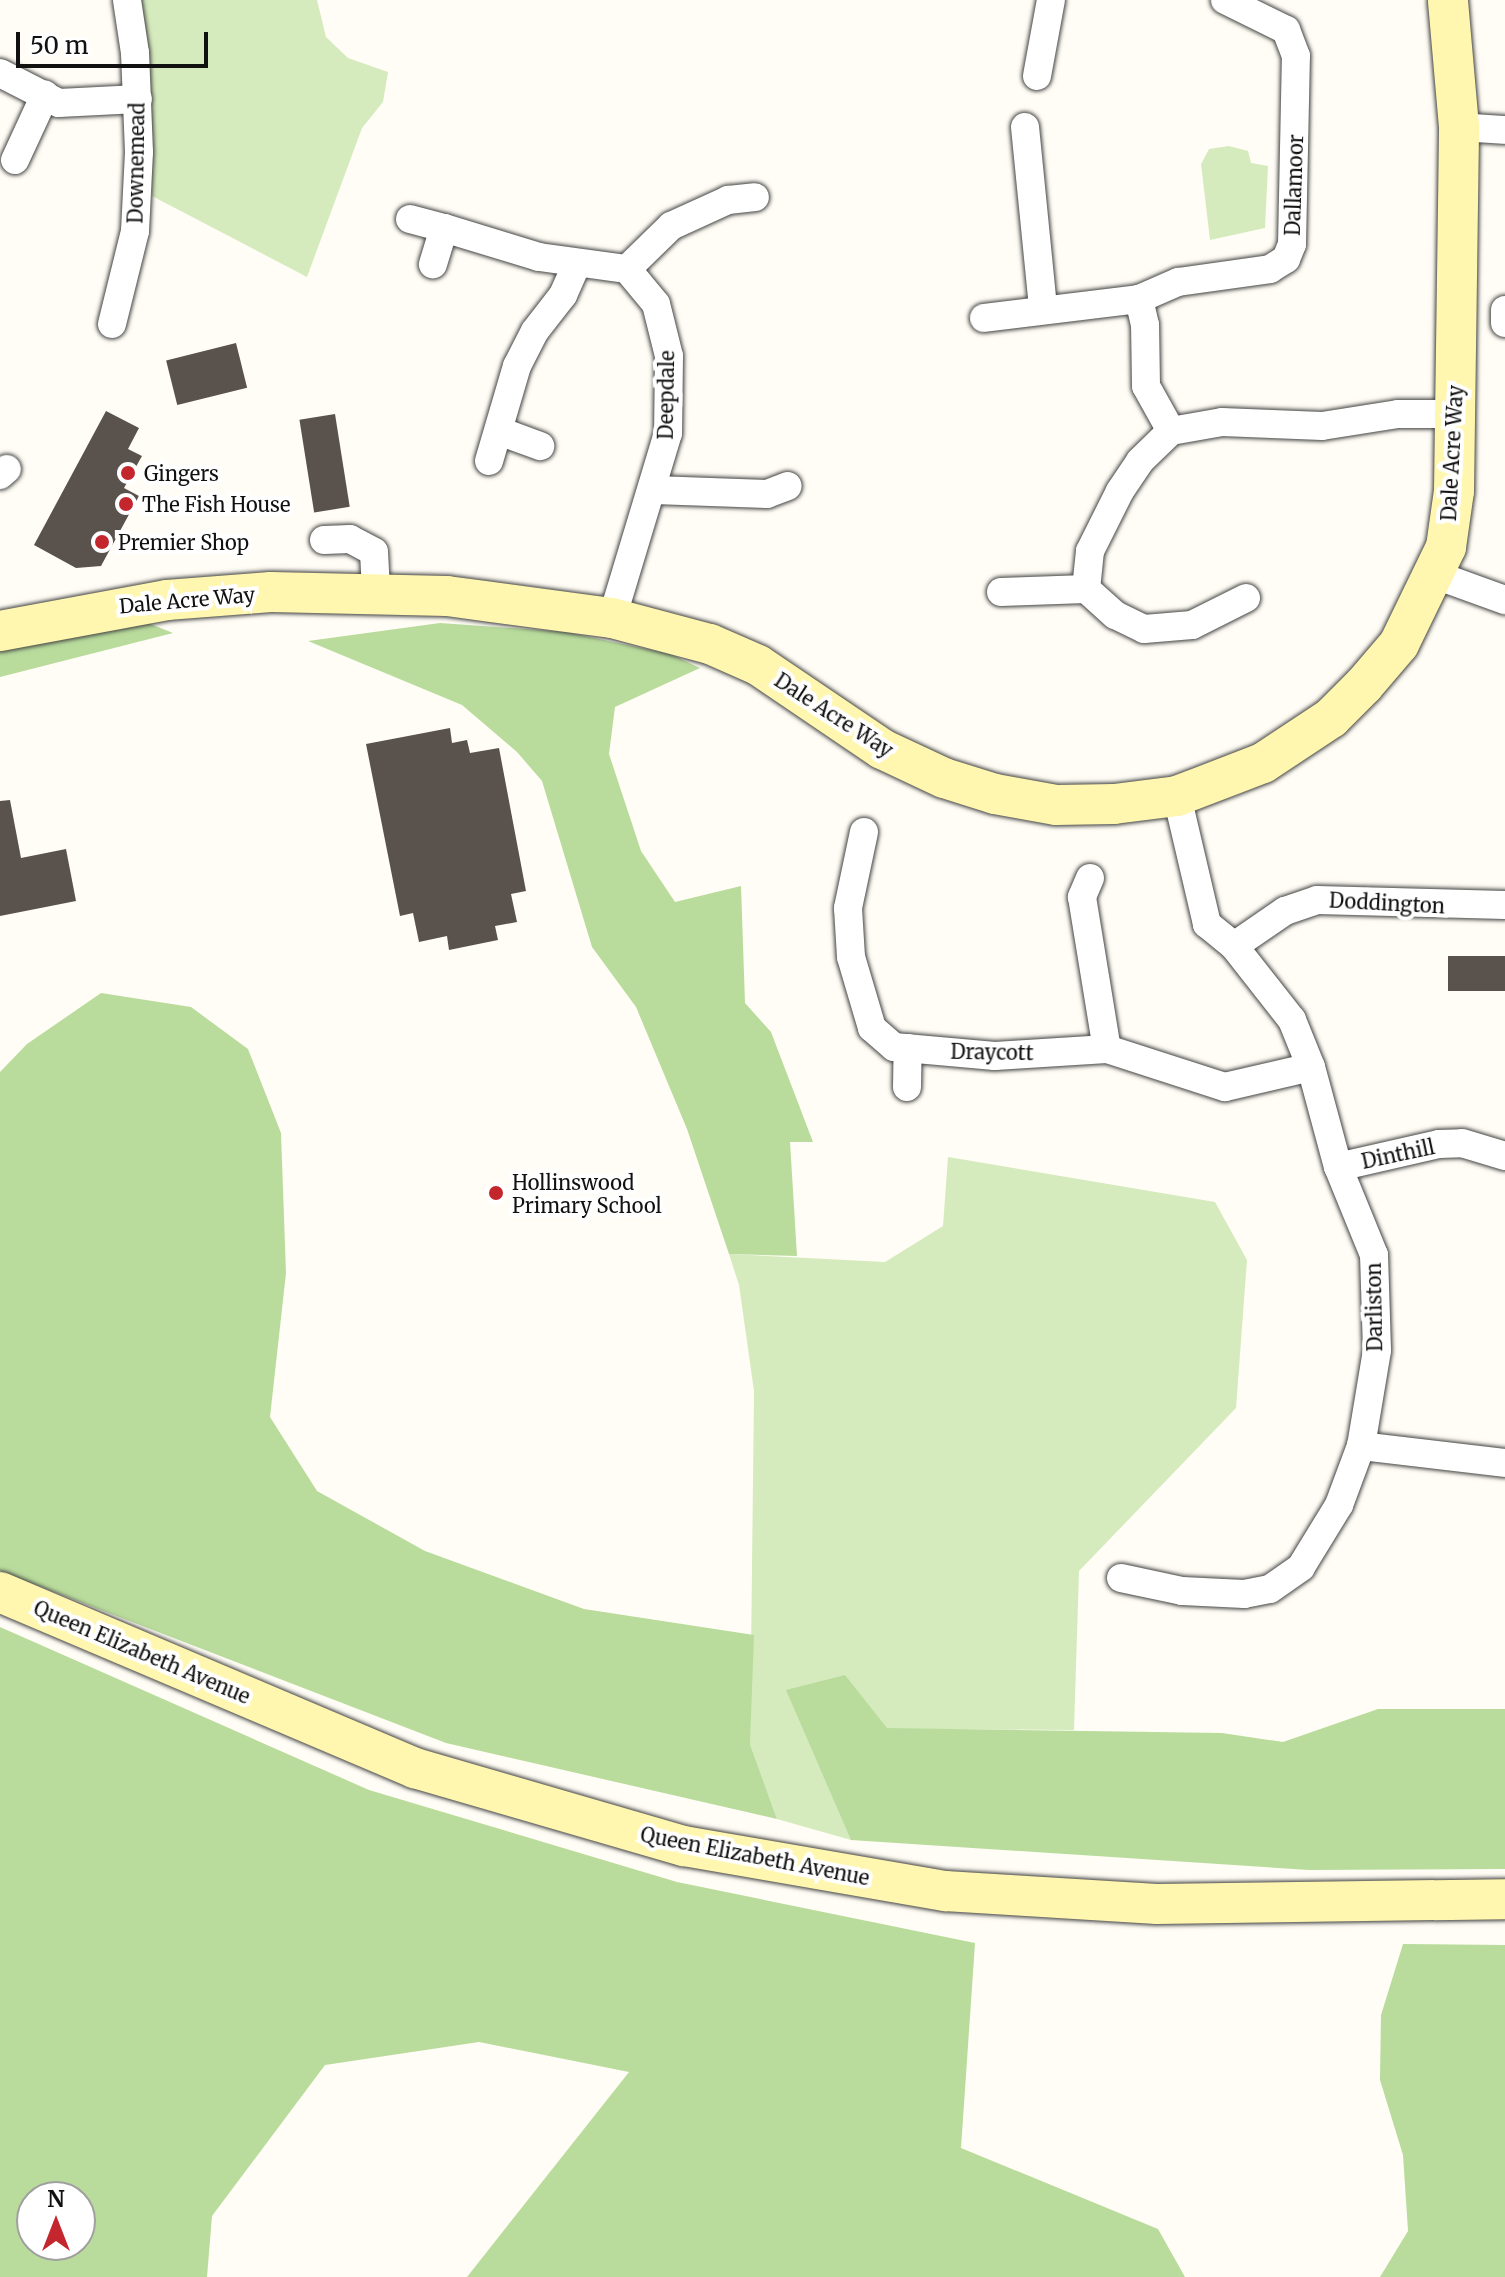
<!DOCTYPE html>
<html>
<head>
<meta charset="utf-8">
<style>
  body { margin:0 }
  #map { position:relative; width:1505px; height:2277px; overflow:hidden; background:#fffdf5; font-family:Merriweather,serif }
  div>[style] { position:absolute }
  .green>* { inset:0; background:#d5ebbd }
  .forest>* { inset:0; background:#b9dc9c }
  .building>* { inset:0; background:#5a524d; transform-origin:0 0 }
  .roads { filter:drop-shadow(0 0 2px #444) drop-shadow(0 0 2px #444) }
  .street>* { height:28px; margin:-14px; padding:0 14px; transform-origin:14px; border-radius:14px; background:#fff }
  .secondary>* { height:40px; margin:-20px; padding:0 20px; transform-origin:20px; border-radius:20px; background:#fff6b0 }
  .dots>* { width:22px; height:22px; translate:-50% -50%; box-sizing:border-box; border:4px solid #fff; border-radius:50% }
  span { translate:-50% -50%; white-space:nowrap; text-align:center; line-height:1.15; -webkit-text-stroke:8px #fff; paint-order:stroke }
  .street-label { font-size:20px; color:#111 }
  .poi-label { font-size:20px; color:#111 }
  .left { translate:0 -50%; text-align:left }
  .north { position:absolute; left:16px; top:2181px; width:80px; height:80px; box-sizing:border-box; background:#fff; border:2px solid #a0a0a0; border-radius:50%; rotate:0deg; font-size:22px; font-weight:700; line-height:32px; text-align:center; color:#111 }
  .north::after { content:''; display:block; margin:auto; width:28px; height:36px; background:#c4262e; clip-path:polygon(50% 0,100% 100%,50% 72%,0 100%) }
  .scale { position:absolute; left:16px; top:32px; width:192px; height:36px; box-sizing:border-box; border:4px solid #111; border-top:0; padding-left:10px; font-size:24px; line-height:28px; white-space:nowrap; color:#111; -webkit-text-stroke:6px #fff; paint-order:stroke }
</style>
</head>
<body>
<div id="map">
  <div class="green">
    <i style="clip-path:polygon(140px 0,317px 0,326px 37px,348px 58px,388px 72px,383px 102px,362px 128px,307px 277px,152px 196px,149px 49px)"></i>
    <i style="clip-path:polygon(1229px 146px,1248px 151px,1251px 163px,1268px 166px,1265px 228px,1210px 240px,1201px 164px,1209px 149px)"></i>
    <i style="clip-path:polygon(948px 1157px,1215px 1202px,1247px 1260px,1236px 1408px,1079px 1571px,1074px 1730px,921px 1729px,851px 1840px,777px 1819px,750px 1744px,754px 1391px,739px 1285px,729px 1254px,885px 1262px,943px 1226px)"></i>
  </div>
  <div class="forest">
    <i style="clip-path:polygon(133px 617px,173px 633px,0 677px,0 652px,24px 638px)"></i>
    <i style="clip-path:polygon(440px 623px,566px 632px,670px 654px,700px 668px,615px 707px,609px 754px,641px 851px,675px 902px,741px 886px,745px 1003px,771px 1032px,813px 1142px,790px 1142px,797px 1256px,729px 1254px,687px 1129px,636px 1007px,592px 947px,542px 781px,517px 752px,462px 705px,308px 641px)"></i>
    <i style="clip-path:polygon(101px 993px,191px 1007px,248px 1049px,281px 1133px,286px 1273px,270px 1417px,317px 1491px,425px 1551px,584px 1609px,754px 1635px,750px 1744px,777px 1819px,446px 1743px,0 1571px,0 1072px,27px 1044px)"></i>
    <i style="clip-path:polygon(evenodd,0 1627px,369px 1790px,677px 1882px,975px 1943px,961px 2148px,1158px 2229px,1185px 2277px,467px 2277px,629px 2072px,479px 2042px,325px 2065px,212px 2216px,207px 2277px,0 2277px,0 1627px,32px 2197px,80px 2197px,80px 2245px,32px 2245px,32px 2197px)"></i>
    <i style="clip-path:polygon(845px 1675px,887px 1728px,1222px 1733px,1283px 1742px,1378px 1709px,1505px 1709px,1505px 1869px,1309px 1870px,851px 1840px,786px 1690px)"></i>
    <i style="clip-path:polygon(1403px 1944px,1505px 1945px,1505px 2277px,1380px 2277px,1408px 2231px,1403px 2155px,1380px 2080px,1381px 2015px)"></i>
  </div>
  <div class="building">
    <i style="left:236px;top:343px;width:46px;height:72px;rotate:76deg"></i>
    <i style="clip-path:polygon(106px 411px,139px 428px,128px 449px,142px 456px,124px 488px,139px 496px,101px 566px,76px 568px,34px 545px)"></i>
    <i style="left:335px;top:414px;width:94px;height:36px;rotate:81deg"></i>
    <i style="clip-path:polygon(450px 728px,452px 743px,467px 740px,470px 753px,499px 748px,526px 891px,511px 894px,517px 922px,495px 926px,498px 940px,449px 950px,447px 936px,419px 942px,413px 913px,400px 916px,366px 744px)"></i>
    <i style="clip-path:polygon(10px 800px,21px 858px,66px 849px,76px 901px,0 916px,0 801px)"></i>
    <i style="left:1505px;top:956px;width:35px;height:57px;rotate:90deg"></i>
  </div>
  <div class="roads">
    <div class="street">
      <i style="left:0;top:73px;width:66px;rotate:27deg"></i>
      <i style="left:59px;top:103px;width:79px;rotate:-2.9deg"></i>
      <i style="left:1037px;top:76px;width:77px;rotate:-79.6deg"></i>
      <i style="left:1025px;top:127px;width:181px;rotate:84.3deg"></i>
      <i style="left:1459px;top:127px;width:46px;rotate:3.7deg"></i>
      <i style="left:15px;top:160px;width:72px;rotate:-65.2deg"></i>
      <i style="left:410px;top:219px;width:35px;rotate:15deg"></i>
      <i style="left:444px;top:228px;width:38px;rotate:107deg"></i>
      <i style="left:444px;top:228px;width:99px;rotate:17deg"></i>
      <i style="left:539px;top:257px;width:89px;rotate:7.8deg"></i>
      <i style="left:627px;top:269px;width:45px;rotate:50.4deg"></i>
      <i style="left:656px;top:304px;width:54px;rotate:76deg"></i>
      <i style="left:669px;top:356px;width:77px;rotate:90.7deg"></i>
      <i style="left:668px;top:433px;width:193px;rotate:106.8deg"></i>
      <i style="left:627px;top:269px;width:62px;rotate:-44.3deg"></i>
      <i style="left:671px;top:226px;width:63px;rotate:-24.5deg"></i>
      <i style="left:728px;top:200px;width:27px;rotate:-6deg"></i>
      <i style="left:1505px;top:310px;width:13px;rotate:90deg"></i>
      <i style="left:984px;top:318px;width:156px;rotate:-7deg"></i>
      <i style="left:112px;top:324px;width:96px;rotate:-76.1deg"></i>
      <i style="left:135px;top:231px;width:79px;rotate:-87.1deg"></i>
      <i style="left:139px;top:152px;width:99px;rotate:-92.3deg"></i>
      <i style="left:135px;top:53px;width:54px;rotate:-98.6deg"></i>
      <i style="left:499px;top:431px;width:44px;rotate:20.1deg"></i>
      <i style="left:1171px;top:431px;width:51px;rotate:-119.1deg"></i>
      <i style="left:1146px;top:386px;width:61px;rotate:-90.9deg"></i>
      <i style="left:1145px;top:325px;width:27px;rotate:-103deg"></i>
      <i style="left:1139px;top:299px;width:43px;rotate:-23.6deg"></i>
      <i style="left:1178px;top:282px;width:93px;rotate:-8deg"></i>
      <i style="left:1270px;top:269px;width:19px;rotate:-32deg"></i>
      <i style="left:1286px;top:259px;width:16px;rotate:-68deg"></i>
      <i style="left:1292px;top:244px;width:188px;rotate:-88.8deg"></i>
      <i style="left:1296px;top:56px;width:28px;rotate:-111deg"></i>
      <i style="left:1286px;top:30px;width:68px;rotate:-153.8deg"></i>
      <i style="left:489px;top:461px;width:99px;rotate:-73.6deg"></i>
      <i style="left:517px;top:366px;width:39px;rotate:-63deg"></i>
      <i style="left:535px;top:331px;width:46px;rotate:-52.1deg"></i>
      <i style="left:563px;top:295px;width:35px;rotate:-66deg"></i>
      <i style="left:0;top:475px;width:9px;rotate:-41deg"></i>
      <i style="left:654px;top:490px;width:113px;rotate:2deg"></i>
      <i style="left:767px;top:494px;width:22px;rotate:-21deg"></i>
      <i style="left:324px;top:540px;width:26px;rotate:-2deg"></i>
      <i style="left:350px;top:539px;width:27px;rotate:28deg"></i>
      <i style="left:374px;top:552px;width:39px;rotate:87deg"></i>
      <i style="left:1433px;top:574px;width:77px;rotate:19.9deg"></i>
      <i style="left:1001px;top:592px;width:85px;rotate:-2deg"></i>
      <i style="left:1246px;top:598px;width:60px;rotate:153.4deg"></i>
      <i style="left:1192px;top:625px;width:48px;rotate:175.2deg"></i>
      <i style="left:1144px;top:629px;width:32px;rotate:-154deg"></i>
      <i style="left:1115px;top:615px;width:39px;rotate:-138deg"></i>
      <i style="left:1086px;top:589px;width:38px;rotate:-84deg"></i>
      <i style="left:1090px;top:551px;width:67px;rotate:-63.4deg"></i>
      <i style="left:1120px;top:491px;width:36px;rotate:-56deg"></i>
      <i style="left:1140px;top:461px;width:43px;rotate:-44.1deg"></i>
      <i style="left:1171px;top:431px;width:52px;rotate:-10deg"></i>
      <i style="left:1222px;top:422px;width:100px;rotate:2.3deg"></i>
      <i style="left:1322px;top:426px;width:77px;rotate:-9deg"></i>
      <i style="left:1398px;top:414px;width:58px"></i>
      <i style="left:864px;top:832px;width:78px;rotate:101.9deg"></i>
      <i style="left:848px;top:908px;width:49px;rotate:86.5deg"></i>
      <i style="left:851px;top:957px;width:74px;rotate:73.5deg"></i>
      <i style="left:872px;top:1028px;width:29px;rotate:41deg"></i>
      <i style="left:894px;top:1047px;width:101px;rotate:5.1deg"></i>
      <i style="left:995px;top:1056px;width:112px;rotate:-3.6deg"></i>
      <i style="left:1107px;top:1049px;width:124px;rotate:17.9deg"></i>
      <i style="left:1225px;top:1087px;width:88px;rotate:-13.1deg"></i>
      <i style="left:1090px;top:878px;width:21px;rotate:113deg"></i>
      <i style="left:1082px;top:897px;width:154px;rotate:80.7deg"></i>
      <i style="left:1234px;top:946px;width:62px;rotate:-34.5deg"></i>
      <i style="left:1285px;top:911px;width:34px;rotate:-19deg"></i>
      <i style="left:1317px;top:900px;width:188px;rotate:1.5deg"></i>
      <i style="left:907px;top:1087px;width:39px;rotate:-89deg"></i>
      <i style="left:1338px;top:1167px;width:104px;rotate:-12.8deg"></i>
      <i style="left:1439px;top:1144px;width:23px;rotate:-2deg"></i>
      <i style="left:1462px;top:1143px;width:45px;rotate:16.8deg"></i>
      <i style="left:1361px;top:1446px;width:145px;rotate:6.7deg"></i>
      <i style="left:1121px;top:1578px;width:62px;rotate:12deg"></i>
      <i style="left:1182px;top:1591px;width:62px;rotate:2.8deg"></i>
      <i style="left:1244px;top:1594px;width:26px;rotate:-11deg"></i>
      <i style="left:1270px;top:1589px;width:38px;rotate:-35deg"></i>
      <i style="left:1301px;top:1567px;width:73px;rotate:-58.5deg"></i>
      <i style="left:1339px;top:1505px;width:63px;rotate:-69.6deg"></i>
      <i style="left:1361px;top:1446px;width:97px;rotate:-80.5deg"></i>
      <i style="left:1377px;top:1350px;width:95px;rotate:-91.8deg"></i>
      <i style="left:1374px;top:1255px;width:95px;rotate:-112.2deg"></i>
      <i style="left:1338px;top:1167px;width:104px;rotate:-105.1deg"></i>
      <i style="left:1311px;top:1067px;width:51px;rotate:-112deg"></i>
      <i style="left:1292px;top:1020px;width:94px;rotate:-128.1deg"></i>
      <i style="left:1234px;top:946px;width:35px;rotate:-141deg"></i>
      <i style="left:1207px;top:924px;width:131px;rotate:-103.2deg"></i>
    </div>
    <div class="secondary">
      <i style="left:0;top:631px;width:170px;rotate:-10.5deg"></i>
      <i style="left:167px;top:600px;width:104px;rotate:-4.4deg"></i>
      <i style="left:271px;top:592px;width:176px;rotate:1.3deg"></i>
      <i style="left:447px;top:596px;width:166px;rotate:7.6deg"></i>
      <i style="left:612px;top:618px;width:101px;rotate:14.9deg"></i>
      <i style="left:710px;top:644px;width:52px;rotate:23.6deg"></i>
      <i style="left:758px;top:665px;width:150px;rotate:34.1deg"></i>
      <i style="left:882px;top:749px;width:68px;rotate:25.1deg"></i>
      <i style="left:944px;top:778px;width:53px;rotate:17.4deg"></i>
      <i style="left:995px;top:794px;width:62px;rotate:10.2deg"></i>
      <i style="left:1056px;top:805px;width:58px;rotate:-1deg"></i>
      <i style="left:1114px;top:804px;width:64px;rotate:-7.2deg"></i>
      <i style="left:1177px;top:796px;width:92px;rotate:-21deg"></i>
      <i style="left:1263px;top:763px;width:82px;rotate:-33.5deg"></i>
      <i style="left:1331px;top:718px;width:47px;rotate:-45deg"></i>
      <i style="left:1364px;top:685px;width:54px;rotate:-49.5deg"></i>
      <i style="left:1399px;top:644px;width:108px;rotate:-64.1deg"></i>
      <i style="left:1446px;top:547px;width:57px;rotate:-81.9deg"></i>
      <i style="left:1454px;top:491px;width:364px;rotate:-89.2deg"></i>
      <i style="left:1459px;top:127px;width:127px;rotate:-95deg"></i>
      <i style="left:0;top:1592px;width:451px;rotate:23deg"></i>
      <i style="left:415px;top:1768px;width:280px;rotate:16.2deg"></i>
      <i style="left:684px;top:1846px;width:265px;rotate:9.8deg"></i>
      <i style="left:945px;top:1891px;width:212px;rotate:3.5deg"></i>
      <i style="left:1157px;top:1904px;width:348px;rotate:-0.8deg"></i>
    </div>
  </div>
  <div class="dots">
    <i style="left:128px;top:473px;background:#c4262e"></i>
    <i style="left:126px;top:504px;background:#c4262e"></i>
    <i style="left:102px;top:542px;background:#c4262e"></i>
    <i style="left:496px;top:1193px;background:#c4262e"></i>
  </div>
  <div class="street-label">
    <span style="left:136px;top:163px;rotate:-89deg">Downemead</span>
    <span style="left:1294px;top:185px;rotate:-88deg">Dallamoor</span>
    <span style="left:666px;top:395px;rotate:-89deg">Deepdale</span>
    <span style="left:1452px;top:453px;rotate:-87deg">Dale Acre Way</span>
    <span style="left:187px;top:600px;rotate:-5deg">Dale Acre Way</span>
    <span style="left:834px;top:715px;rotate:33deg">Dale Acre Way</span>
    <span style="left:1387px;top:903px;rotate:3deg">Doddington</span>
    <span style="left:992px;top:1052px;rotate:1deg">Draycott</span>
    <span style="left:1398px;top:1154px;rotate:-12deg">Dinthill</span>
    <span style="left:1374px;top:1307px;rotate:-91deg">Darliston</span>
    <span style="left:142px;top:1652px;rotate:23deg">Queen Elizabeth Avenue</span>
    <span style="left:755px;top:1856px;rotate:11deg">Queen Elizabeth Avenue</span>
  </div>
  <div class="poi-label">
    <span class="left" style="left:144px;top:473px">Gingers</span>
    <span class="left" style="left:142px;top:504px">The Fish House</span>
    <span class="left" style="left:118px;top:542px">Premier Shop</span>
    <span class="left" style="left:512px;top:1194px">Hollinswood<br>Primary School</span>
  </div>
  <div class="north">N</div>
  <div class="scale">50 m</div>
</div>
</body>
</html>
